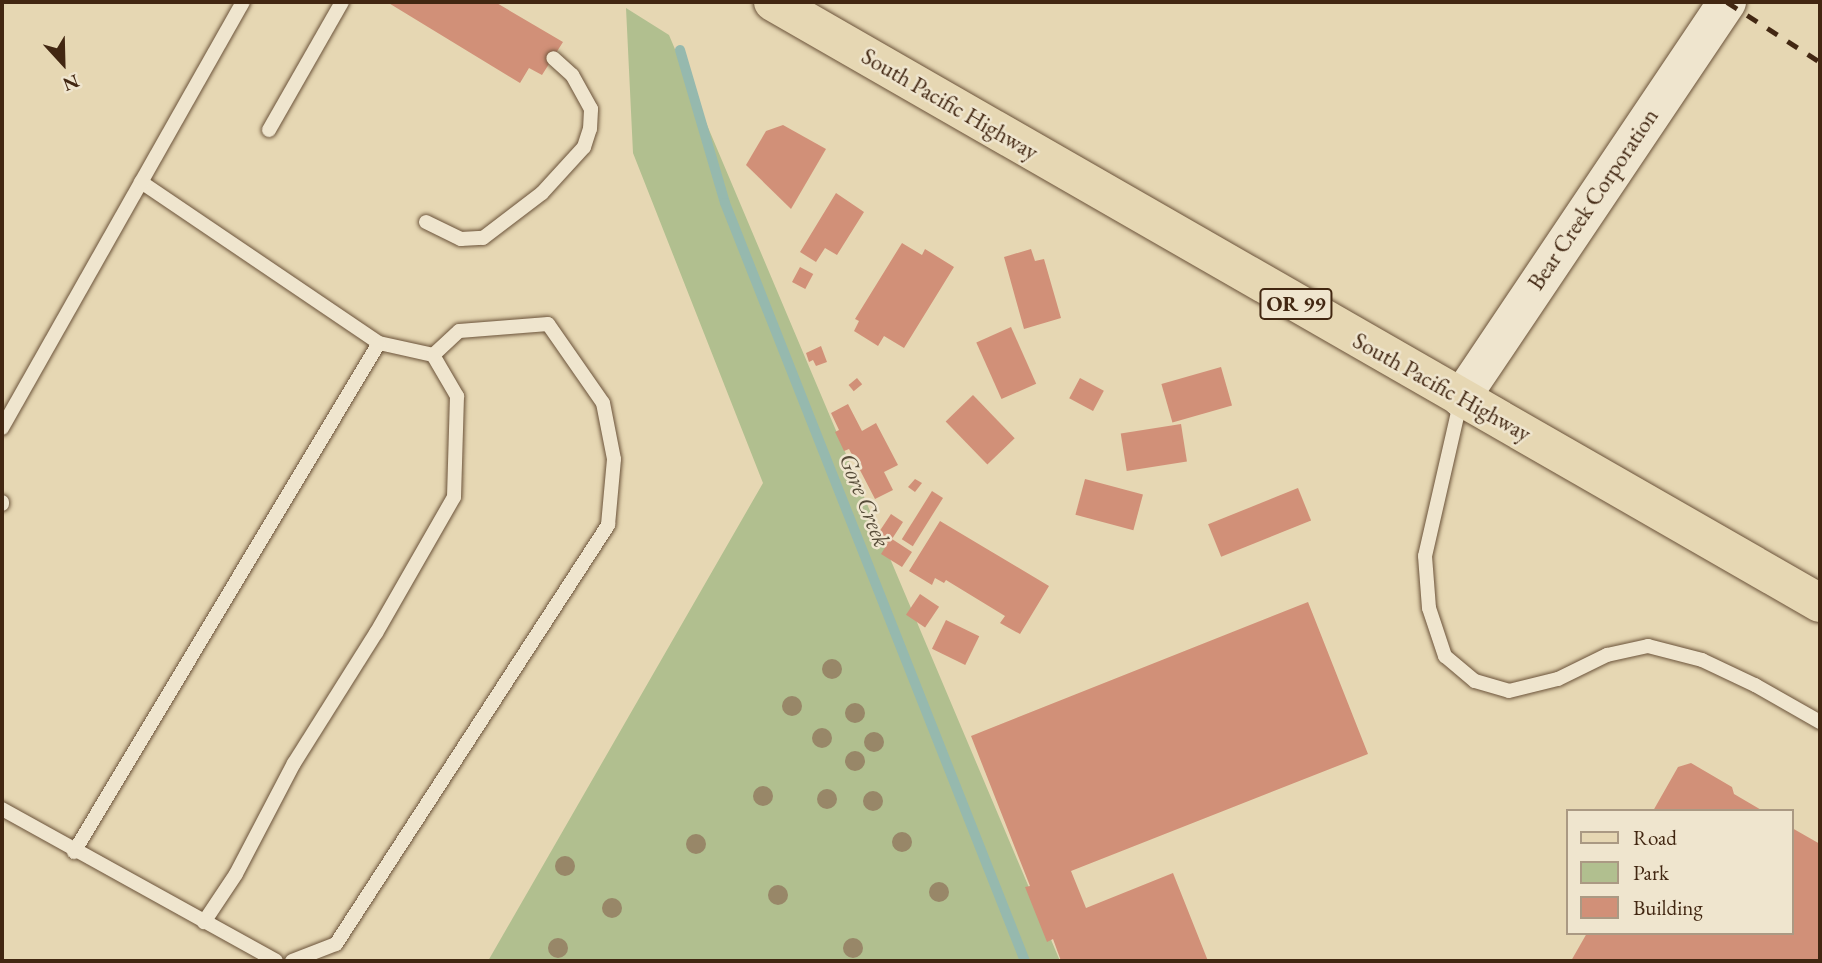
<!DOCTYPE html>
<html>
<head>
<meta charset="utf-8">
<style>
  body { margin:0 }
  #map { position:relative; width:1822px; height:963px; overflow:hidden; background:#e6d7b3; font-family:"EB Garamond",serif }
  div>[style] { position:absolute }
  .green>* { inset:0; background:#b1bf8f }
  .stream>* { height:10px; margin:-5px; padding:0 5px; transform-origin:5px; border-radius:5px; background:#96b9ae }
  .building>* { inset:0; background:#d19078; transform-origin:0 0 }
  .roads { filter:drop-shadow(0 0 2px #6b533a) drop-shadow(0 0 2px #6b533a) }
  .lane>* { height:14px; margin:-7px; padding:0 7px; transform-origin:7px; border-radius:7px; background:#efe5ce }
  .secondary>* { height:38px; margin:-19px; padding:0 19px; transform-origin:19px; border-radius:19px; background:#efe5ce }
  .primary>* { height:38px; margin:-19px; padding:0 19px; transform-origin:19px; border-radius:19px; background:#e6d7b3 }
  .rail>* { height:5px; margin-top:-2.5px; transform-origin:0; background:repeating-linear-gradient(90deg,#422712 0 12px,transparent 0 24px) }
  .trees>* { width:20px; height:20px; margin:-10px; border-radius:50%; background:#988768 }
  span { translate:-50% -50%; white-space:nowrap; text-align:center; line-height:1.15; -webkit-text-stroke:5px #efe5ce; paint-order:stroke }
  .shield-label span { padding:2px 5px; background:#efe5ce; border:2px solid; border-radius:5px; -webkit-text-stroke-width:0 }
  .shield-label { font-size:21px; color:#422712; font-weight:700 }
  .street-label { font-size:23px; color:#422712 }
  .water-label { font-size:24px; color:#574c39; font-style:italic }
  .frame { position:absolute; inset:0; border:4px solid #422712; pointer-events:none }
  .legend { position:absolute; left:1566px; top:809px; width:228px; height:126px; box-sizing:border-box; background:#efe5ce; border:2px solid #aa9983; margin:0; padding:9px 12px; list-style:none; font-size:21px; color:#422712 }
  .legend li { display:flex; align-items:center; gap:14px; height:35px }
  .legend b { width:35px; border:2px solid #aa9983 }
  .north { position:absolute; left:28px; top:28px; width:70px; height:70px; -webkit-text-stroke:5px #efe5ce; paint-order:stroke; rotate:158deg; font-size:19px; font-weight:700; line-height:28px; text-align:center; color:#422712 }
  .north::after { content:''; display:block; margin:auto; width:24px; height:32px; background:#422712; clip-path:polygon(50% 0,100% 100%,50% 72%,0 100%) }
</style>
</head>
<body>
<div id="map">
  <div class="green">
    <i style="clip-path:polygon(626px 8px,669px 35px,1060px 961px,488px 961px,763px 483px,633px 153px)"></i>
  </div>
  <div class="stream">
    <i style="left:680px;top:50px;width:159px;rotate:73.6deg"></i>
    <i style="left:725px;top:203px;width:815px;rotate:68.41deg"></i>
  </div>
  <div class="building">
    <i style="clip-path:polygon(387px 2px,495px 2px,563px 42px,542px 75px,529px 68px,520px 83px)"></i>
    <i style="clip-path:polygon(783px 125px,826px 149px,791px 209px,746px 165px,766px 131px)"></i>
    <i style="clip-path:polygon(836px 193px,864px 212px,837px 255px,825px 248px,816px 262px,800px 252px)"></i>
    <i style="clip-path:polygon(902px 243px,922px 255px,925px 249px,954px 267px,904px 348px,884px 336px,878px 346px,854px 331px,859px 321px,855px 319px)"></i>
    <i style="clip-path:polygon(1031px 249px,1035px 261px,1044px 259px,1061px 318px,1024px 329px,1004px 257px)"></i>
    <i style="left:800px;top:267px;width:15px;height:17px;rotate:28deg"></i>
    <i style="left:1011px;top:327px;width:62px;height:38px;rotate:66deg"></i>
    <i style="clip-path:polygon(821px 346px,827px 362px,816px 366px,813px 360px,809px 362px,806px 353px)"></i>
    <i style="left:1221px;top:367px;width:40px;height:62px;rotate:74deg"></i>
    <i style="left:857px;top:378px;width:8px;height:11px;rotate:50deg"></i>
    <i style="left:1080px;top:378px;width:27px;height:23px;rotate:28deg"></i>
    <i style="left:973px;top:395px;width:60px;height:38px;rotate:46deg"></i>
    <i style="clip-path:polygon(848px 404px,862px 431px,876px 423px,898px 465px,884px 472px,893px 490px,875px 499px,849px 449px,844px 451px,835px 432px,839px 430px,831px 413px)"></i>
    <i style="left:1181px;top:424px;width:38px;height:61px;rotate:81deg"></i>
    <i style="clip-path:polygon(915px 479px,922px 483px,915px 492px,908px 487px)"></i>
    <i style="left:1085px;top:479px;width:60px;height:37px;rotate:15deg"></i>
    <i style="left:1298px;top:488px;width:35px;height:97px;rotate:68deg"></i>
    <i style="left:932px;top:491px;width:13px;height:57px;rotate:32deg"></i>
    <i style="clip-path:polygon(891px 514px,903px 522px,892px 539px,912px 552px,902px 567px,881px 554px,888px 543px,877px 535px)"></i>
    <i style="clip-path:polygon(940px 521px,1049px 586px,1020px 634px,1000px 623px,1005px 616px,946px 580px,944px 583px,935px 578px,932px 585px,909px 571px)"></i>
    <i style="left:920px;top:594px;width:23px;height:25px;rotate:34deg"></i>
    <i style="clip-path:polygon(1308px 602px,1368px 754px,1071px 871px,1086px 908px,1173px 873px,1208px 961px,1061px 961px,1053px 939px,1047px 942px,1025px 887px,1030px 886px,971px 736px)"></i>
    <i style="left:946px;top:620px;width:37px;height:32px;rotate:26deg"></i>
    <i style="clip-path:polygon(1691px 763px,1732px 787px,1734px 794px,1763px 811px,1653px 811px,1678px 767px)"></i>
    <i style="clip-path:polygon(1792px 828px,1820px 844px,1820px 961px,1571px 961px,1587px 933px,1792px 933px)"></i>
  </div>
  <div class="roads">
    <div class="lane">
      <i style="left:269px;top:130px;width:147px;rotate:-60.3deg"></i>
      <i style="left:141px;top:182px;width:287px;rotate:34.1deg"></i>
      <i style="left:379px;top:343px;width:55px;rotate:12.5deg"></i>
      <i style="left:433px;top:355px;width:48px;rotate:59.7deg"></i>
      <i style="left:457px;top:396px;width:101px;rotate:91.7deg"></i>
      <i style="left:454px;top:497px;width:157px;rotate:119.8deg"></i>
      <i style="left:376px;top:633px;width:154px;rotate:122.2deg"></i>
      <i style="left:294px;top:763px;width:125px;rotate:117.6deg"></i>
      <i style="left:236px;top:874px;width:58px;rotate:123.7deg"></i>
      <i style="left:426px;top:222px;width:39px;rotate:26deg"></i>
      <i style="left:461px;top:239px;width:22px;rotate:-3deg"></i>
      <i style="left:483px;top:238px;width:74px;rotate:-37.3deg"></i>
      <i style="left:542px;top:193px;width:62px;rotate:-47.6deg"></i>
      <i style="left:584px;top:147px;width:19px;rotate:-72deg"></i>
      <i style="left:590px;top:129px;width:20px;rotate:-87deg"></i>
      <i style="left:591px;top:109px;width:39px;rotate:-119deg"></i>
      <i style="left:572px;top:75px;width:25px;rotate:-138deg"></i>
      <i style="left:1461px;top:399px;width:161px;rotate:102.9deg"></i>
      <i style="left:1425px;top:556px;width:52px;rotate:85.6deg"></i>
      <i style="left:1429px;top:608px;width:51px;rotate:71.6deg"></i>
      <i style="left:1445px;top:656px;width:39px;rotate:40deg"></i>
      <i style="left:1475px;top:681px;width:35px;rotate:16deg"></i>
      <i style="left:1509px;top:691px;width:50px;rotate:-13.8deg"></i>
      <i style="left:1558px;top:679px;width:55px;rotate:-26.1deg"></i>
      <i style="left:1607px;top:655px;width:42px;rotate:-12.4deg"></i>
      <i style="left:1648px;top:646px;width:56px;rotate:14.5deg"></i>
      <i style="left:1702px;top:660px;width:59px;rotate:25.3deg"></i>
      <i style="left:1755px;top:685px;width:75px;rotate:29.6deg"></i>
      <i style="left:2px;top:428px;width:489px;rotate:-60.5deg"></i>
      <i style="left:2px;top:502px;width:2px;rotate:90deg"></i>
      <i style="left:2px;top:809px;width:313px;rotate:29deg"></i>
      <i style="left:74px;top:852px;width:593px;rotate:-59.07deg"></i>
      <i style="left:292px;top:961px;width:47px;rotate:-21.1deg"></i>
      <i style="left:336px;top:944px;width:500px;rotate:-57deg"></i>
      <i style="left:608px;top:525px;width:66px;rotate:-84.8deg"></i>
      <i style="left:614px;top:459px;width:57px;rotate:-101.1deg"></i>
      <i style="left:603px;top:403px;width:96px;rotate:-124.8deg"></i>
      <i style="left:548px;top:324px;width:89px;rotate:175.5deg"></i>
      <i style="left:459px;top:331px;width:35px;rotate:137deg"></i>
    </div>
    <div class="secondary">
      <i style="left:1461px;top:398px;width:477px;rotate:-56.1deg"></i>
    </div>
    <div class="primary">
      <i style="left:773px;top:2px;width:1207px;rotate:29.86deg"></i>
    </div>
  </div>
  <div class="rail">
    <i style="left:1727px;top:2px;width:111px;rotate:32.8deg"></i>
  </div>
  <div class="trees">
    <i style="left:832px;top:669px"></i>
    <i style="left:792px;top:706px"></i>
    <i style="left:855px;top:713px"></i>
    <i style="left:822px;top:738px"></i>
    <i style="left:874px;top:742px"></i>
    <i style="left:855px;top:761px"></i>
    <i style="left:763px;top:796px"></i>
    <i style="left:827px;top:799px"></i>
    <i style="left:873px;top:801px"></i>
    <i style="left:902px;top:842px"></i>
    <i style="left:696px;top:844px"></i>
    <i style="left:565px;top:866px"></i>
    <i style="left:939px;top:892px"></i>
    <i style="left:778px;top:895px"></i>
    <i style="left:612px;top:908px"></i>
    <i style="left:558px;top:948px"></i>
    <i style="left:853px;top:948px"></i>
  </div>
  <div class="shield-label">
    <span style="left:1296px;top:304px">OR 99</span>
  </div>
  <div class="street-label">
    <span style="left:950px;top:104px;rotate:30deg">South Pacific Highway</span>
    <span style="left:1593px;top:199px;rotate:-56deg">Bear Creek Corporation</span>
    <span style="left:1442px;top:387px;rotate:29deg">South Pacific Highway</span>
  </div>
  <div class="water-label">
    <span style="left:865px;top:500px;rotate:68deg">Gore Creek</span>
  </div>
  <div class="frame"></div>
  <ul class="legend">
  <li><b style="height:9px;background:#e6d7b3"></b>Road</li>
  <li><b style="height:19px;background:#b1bf8f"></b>Park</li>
  <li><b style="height:19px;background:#d19078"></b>Building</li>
  </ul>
  <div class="north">N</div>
</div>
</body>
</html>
